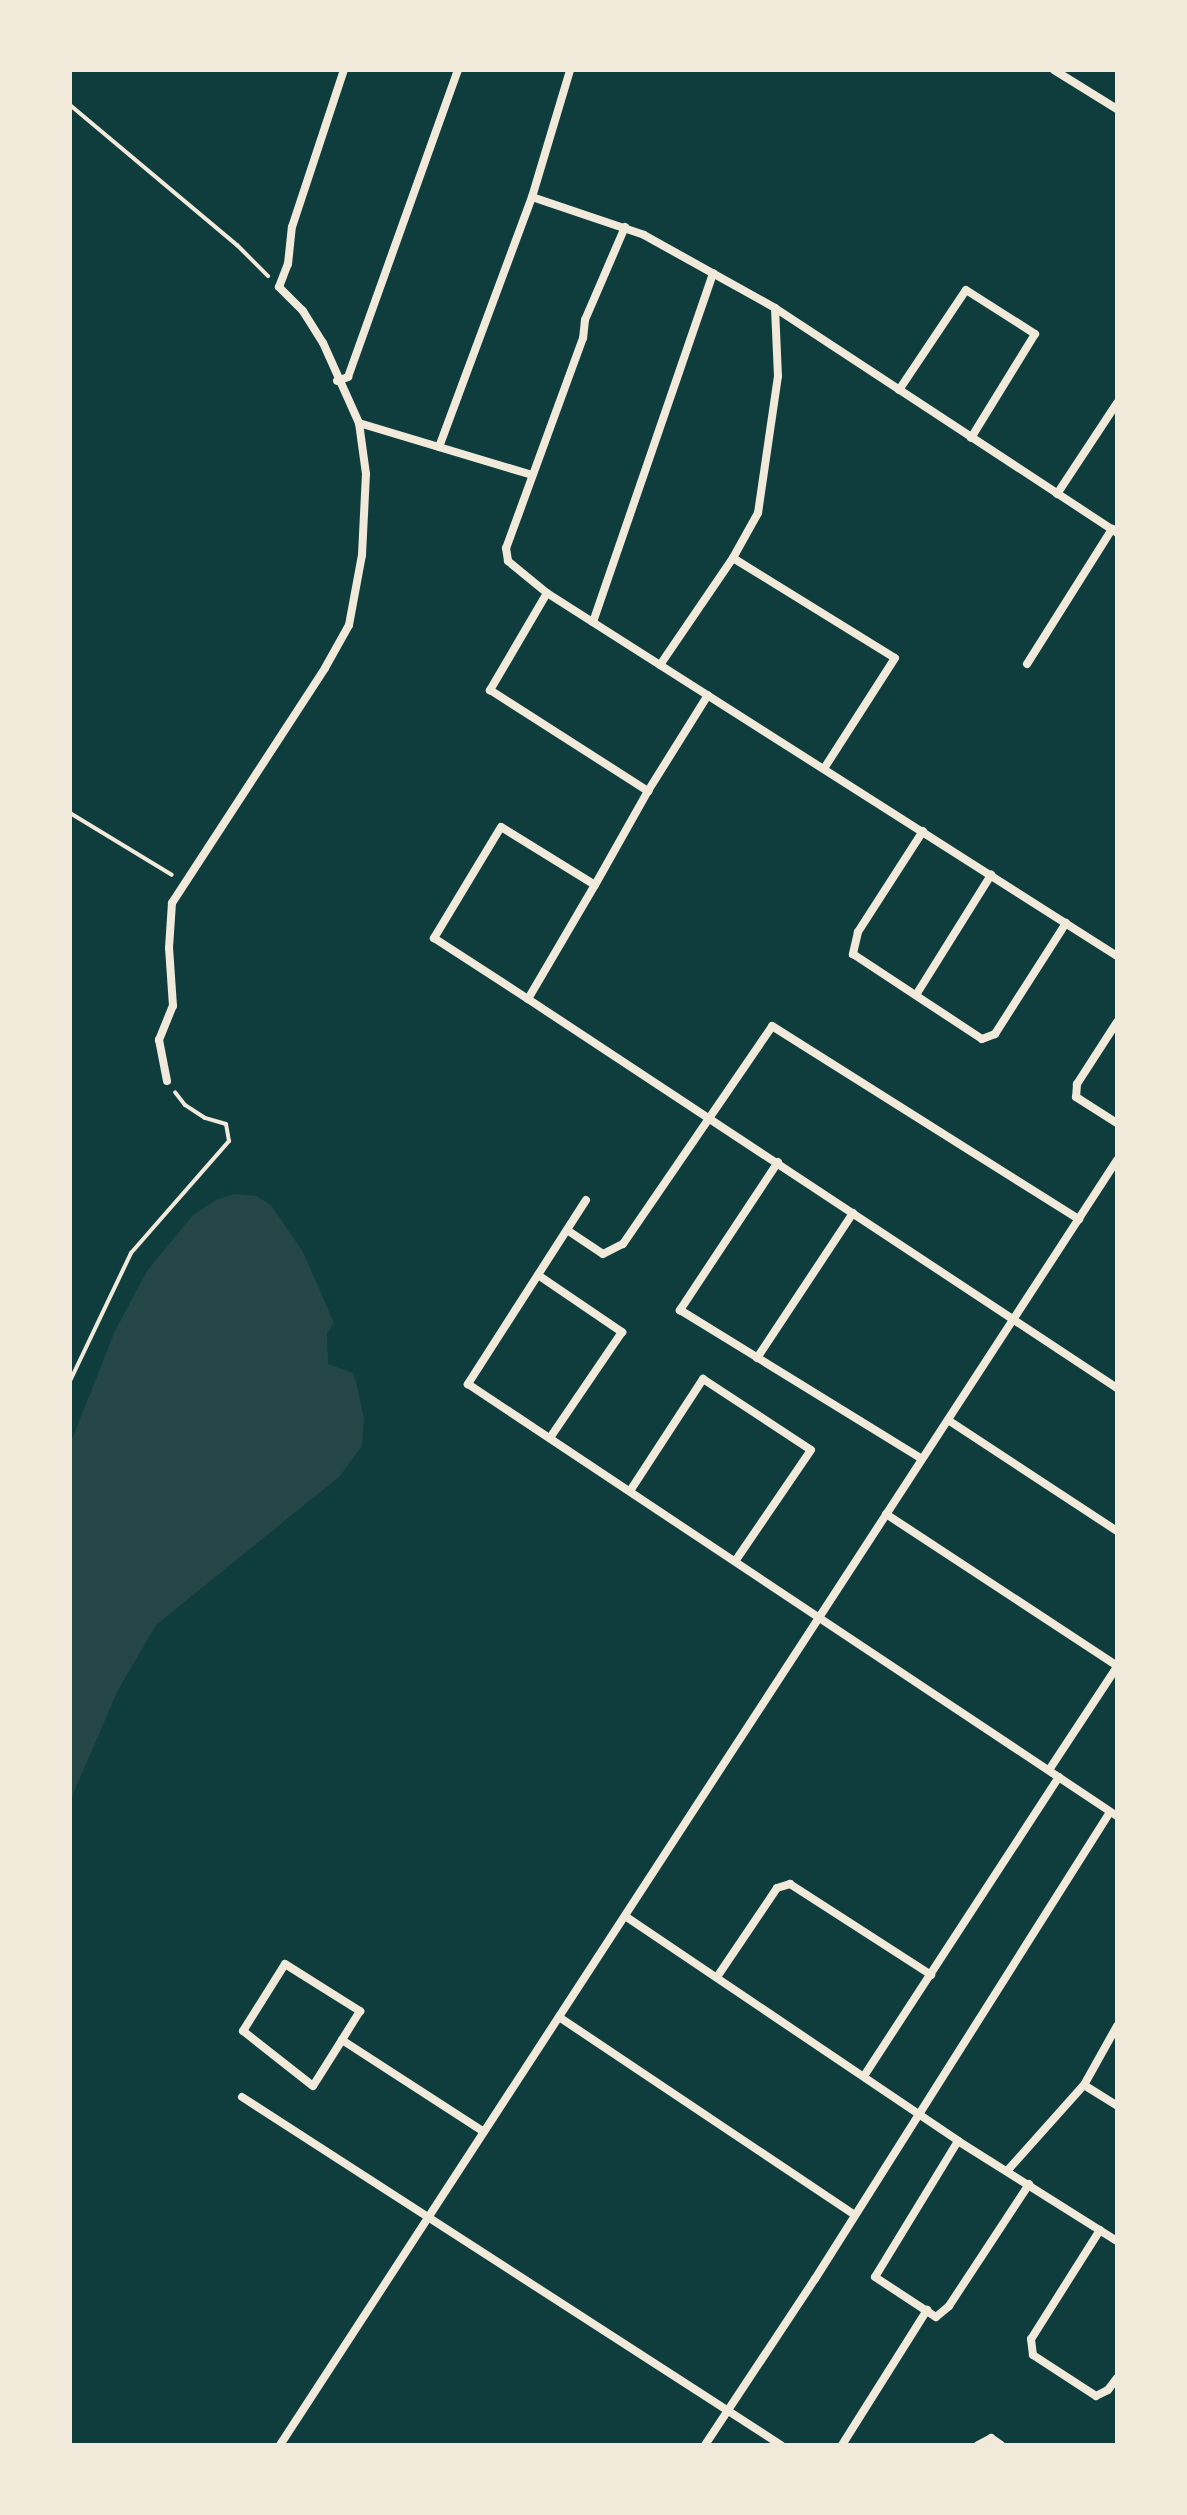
<!DOCTYPE html>
<html>
<head>
<meta charset="utf-8">
<style>
  body { margin:0 }
  #map { position:relative; width:1187px; height:2515px; overflow:hidden; background:#0f3d3e; font-family:"IBM Plex Sans",sans-serif }
  div>[style] { position:absolute }
  .green>* { inset:0; background:#244646 }
  .path>* { height:4px; margin:-2px; padding:0 2px; transform-origin:2px; border-radius:2px; background:#f1e9da }
  .minor>* { height:8px; margin:-4px; padding:0 4px; transform-origin:4px; border-radius:4px; background:#f1e9da }
  span { translate:-50% -50%; white-space:nowrap; text-align:center; line-height:1.15; -webkit-text-stroke:6px #f1e9da; paint-order:stroke }
  .frame { position:absolute; inset:0; border:72px solid #f1e9da; pointer-events:none }
</style>
</head>
<body>
<div id="map">
  <div class="green">
    <i style="clip-path:polygon(234px 1194px,256px 1196px,271px 1205px,303px 1252px,334px 1323px,327px 1334px,328px 1364px,353px 1373px,356px 1381px,364px 1419px,362px 1446px,340px 1476px,156px 1625px,118px 1690px,70px 1801px,70px 1444px,115px 1331px,147px 1271px,193px 1215px,216px 1200px)"></i>
  </div>
  <div class="path">
    <i style="left:70px;top:105px;width:218px;rotate:40deg"></i>
    <i style="left:237px;top:245px;width:44px;rotate:45deg"></i>
    <i style="left:70px;top:813px;width:119px;rotate:31.3deg"></i>
    <i style="left:70px;top:1381px;width:142px;rotate:-64.5deg"></i>
    <i style="left:131px;top:1253px;width:149px;rotate:-48.8deg"></i>
    <i style="left:229px;top:1141px;width:17px;rotate:-100deg"></i>
    <i style="left:226px;top:1124px;width:22px;rotate:-164deg"></i>
    <i style="left:205px;top:1118px;width:24px;rotate:-147deg"></i>
    <i style="left:185px;top:1105px;width:16px;rotate:-128deg"></i>
  </div>
  <div class="minor">
    <i style="left:1054px;top:70px;width:74px;rotate:31.8deg"></i>
    <i style="left:532px;top:197px;width:118px;rotate:18.7deg"></i>
    <i style="left:644px;top:235px;width:150px;rotate:29.1deg"></i>
    <i style="left:775px;top:308px;width:409px;rotate:33.3deg"></i>
    <i style="left:625px;top:227px;width:101px;rotate:113.3deg"></i>
    <i style="left:585px;top:320px;width:18px;rotate:96deg"></i>
    <i style="left:583px;top:338px;width:224px;rotate:110.1deg"></i>
    <i style="left:506px;top:548px;width:13px;rotate:81deg"></i>
    <i style="left:508px;top:561px;width:50px;rotate:39.4deg"></i>
    <i style="left:547px;top:593px;width:676px;rotate:32.49deg"></i>
    <i style="left:775px;top:308px;width:68px;rotate:87.5deg"></i>
    <i style="left:778px;top:376px;width:138px;rotate:98.3deg"></i>
    <i style="left:758px;top:513px;width:51px;rotate:119.1deg"></i>
    <i style="left:733px;top:558px;width:190px;rotate:31.7deg"></i>
    <i style="left:895px;top:658px;width:130px;rotate:122.7deg"></i>
    <i style="left:337px;top:381px;width:12px;rotate:-20deg"></i>
    <i style="left:348px;top:377px;width:326px;rotate:-70.3deg"></i>
    <i style="left:899px;top:390px;width:120px;rotate:-56.2deg"></i>
    <i style="left:966px;top:290px;width:82px;rotate:32.5deg"></i>
    <i style="left:1035px;top:334px;width:122px;rotate:121.6deg"></i>
    <i style="left:359px;top:423px;width:181px;rotate:16.7deg"></i>
    <i style="left:439px;top:447px;width:267px;rotate:-69.6deg"></i>
    <i style="left:532px;top:197px;width:133px;rotate:-73.3deg"></i>
    <i style="left:1057px;top:494px;width:109px;rotate:-56.6deg"></i>
    <i style="left:547px;top:593px;width:113px;rotate:120.4deg"></i>
    <i style="left:490px;top:690px;width:188px;rotate:32.6deg"></i>
    <i style="left:648px;top:791px;width:113px;rotate:-58deg"></i>
    <i style="left:593px;top:622px;width:369px;rotate:-71deg"></i>
    <i style="left:1027px;top:664px;width:160px;rotate:-57.8deg"></i>
    <i style="left:660px;top:665px;width:130px;rotate:-55.7deg"></i>
    <i style="left:923px;top:831px;width:120px;rotate:122.8deg"></i>
    <i style="left:858px;top:932px;width:23px;rotate:103deg"></i>
    <i style="left:853px;top:954px;width:154px;rotate:33.4deg"></i>
    <i style="left:982px;top:1039px;width:14px;rotate:-21deg"></i>
    <i style="left:995px;top:1034px;width:132px;rotate:-57.4deg"></i>
    <i style="left:595px;top:885px;width:110px;rotate:-148.3deg"></i>
    <i style="left:501px;top:827px;width:130px;rotate:121.1deg"></i>
    <i style="left:434px;top:938px;width:112px;rotate:33deg"></i>
    <i style="left:528px;top:999px;width:132px;rotate:-59.6deg"></i>
    <i style="left:595px;top:885px;width:108px;rotate:-60.6deg"></i>
    <i style="left:916px;top:995px;width:142px;rotate:-58deg"></i>
    <i style="left:528px;top:999px;width:706px;rotate:33.44deg"></i>
    <i style="left:1117px;top:1022px;width:74px;rotate:122.8deg"></i>
    <i style="left:1077px;top:1084px;width:13px;rotate:94deg"></i>
    <i style="left:1076px;top:1097px;width:49px;rotate:32.4deg"></i>
    <i style="left:167px;top:1081px;width:42px;rotate:-101deg"></i>
    <i style="left:159px;top:1040px;width:37px;rotate:-68deg"></i>
    <i style="left:173px;top:1006px;width:58px;rotate:-93.9deg"></i>
    <i style="left:169px;top:948px;width:45px;rotate:-86.2deg"></i>
    <i style="left:172px;top:903px;width:280px;rotate:-56.9deg"></i>
    <i style="left:325px;top:668px;width:49px;rotate:-60.8deg"></i>
    <i style="left:349px;top:625px;width:71px;rotate:-79.5deg"></i>
    <i style="left:362px;top:555px;width:81px;rotate:-87.2deg"></i>
    <i style="left:366px;top:474px;width:51px;rotate:-97.8deg"></i>
    <i style="left:359px;top:423px;width:88px;rotate:-114.2deg"></i>
    <i style="left:323px;top:343px;width:38px;rotate:-122deg"></i>
    <i style="left:303px;top:311px;width:34px;rotate:-135deg"></i>
    <i style="left:279px;top:287px;width:25px;rotate:-69deg"></i>
    <i style="left:288px;top:264px;width:37px;rotate:-84deg"></i>
    <i style="left:292px;top:227px;width:165px;rotate:-71.7deg"></i>
    <i style="left:778px;top:1162px;width:178px;rotate:123.5deg"></i>
    <i style="left:680px;top:1310px;width:284px;rotate:31.6deg"></i>
    <i style="left:586px;top:1200px;width:219px;rotate:122.7deg"></i>
    <i style="left:468px;top:1384px;width:780px;rotate:33.65deg"></i>
    <i style="left:567px;top:1230px;width:43px;rotate:33.7deg"></i>
    <i style="left:603px;top:1254px;width:22px;rotate:-27deg"></i>
    <i style="left:623px;top:1244px;width:264px;rotate:-55.6deg"></i>
    <i style="left:772px;top:1026px;width:363px;rotate:32.2deg"></i>
    <i style="left:538px;top:1275px;width:102px;rotate:34.2deg"></i>
    <i style="left:622px;top:1332px;width:128px;rotate:124.2deg"></i>
    <i style="left:757px;top:1358px;width:174px;rotate:-56.5deg"></i>
    <i style="left:948px;top:1420px;width:202px;rotate:33.3deg"></i>
    <i style="left:630px;top:1491px;width:134px;rotate:-56.9deg"></i>
    <i style="left:703px;top:1379px;width:129px;rotate:33.3deg"></i>
    <i style="left:811px;top:1450px;width:133px;rotate:124.3deg"></i>
    <i style="left:886px;top:1514px;width:277px;rotate:33.3deg"></i>
    <i style="left:1049px;top:1770px;width:123px;rotate:-56.6deg"></i>
    <i style="left:625px;top:1916px;width:402px;rotate:34deg"></i>
    <i style="left:958px;top:2141px;width:188px;rotate:32.2deg"></i>
    <i style="left:717px;top:1977px;width:107px;rotate:-56deg"></i>
    <i style="left:777px;top:1888px;width:14px;rotate:-17deg"></i>
    <i style="left:790px;top:1884px;width:168px;rotate:32.8deg"></i>
    <i style="left:559px;top:2017px;width:356px;rotate:33.8deg"></i>
    <i style="left:342px;top:2040px;width:54px;rotate:122.2deg"></i>
    <i style="left:313px;top:2086px;width:89px;rotate:-141.8deg"></i>
    <i style="left:243px;top:2031px;width:79px;rotate:-57.9deg"></i>
    <i style="left:285px;top:1964px;width:89px;rotate:32.1deg"></i>
    <i style="left:360px;top:2011px;width:34px;rotate:122deg"></i>
    <i style="left:342px;top:2040px;width:169px;rotate:32.9deg"></i>
    <i style="left:864px;top:2076px;width:357px;rotate:-56.9deg"></i>
    <i style="left:1084px;top:2085px;width:39px;rotate:32deg"></i>
    <i style="left:242px;top:2097px;width:642px;rotate:32.85deg"></i>
    <i style="left:958px;top:2141px;width:159px;rotate:121.4deg"></i>
    <i style="left:875px;top:2277px;width:73px;rotate:33.3deg"></i>
    <i style="left:936px;top:2317px;width:17px;rotate:-40deg"></i>
    <i style="left:949px;top:2306px;width:146px;rotate:-56.7deg"></i>
    <i style="left:1007px;top:2171px;width:115px;rotate:-48.2deg"></i>
    <i style="left:1084px;top:2085px;width:68px;rotate:-60.8deg"></i>
    <i style="left:1100px;top:2230px;width:129px;rotate:122.3deg"></i>
    <i style="left:1031px;top:2339px;width:16px;rotate:83deg"></i>
    <i style="left:1033px;top:2355px;width:75px;rotate:33.1deg"></i>
    <i style="left:1096px;top:2396px;width:13px;rotate:-27deg"></i>
    <i style="left:1108px;top:2390px;width:15px;rotate:-53deg"></i>
    <i style="left:280px;top:2445px;width:1534px;rotate:-56.92deg"></i>
    <i style="left:705px;top:2445px;width:199px;rotate:-56.5deg"></i>
    <i style="left:815px;top:2279px;width:552px;rotate:-57.72deg"></i>
    <i style="left:842px;top:2445px;width:160px;rotate:-57.8deg"></i>
    <i style="left:978px;top:2445px;width:15px;rotate:-28deg"></i>
    <i style="left:991px;top:2438px;width:12px;rotate:35deg"></i>
  </div>
  <div class="frame"></div>
</div>
</body>
</html>
